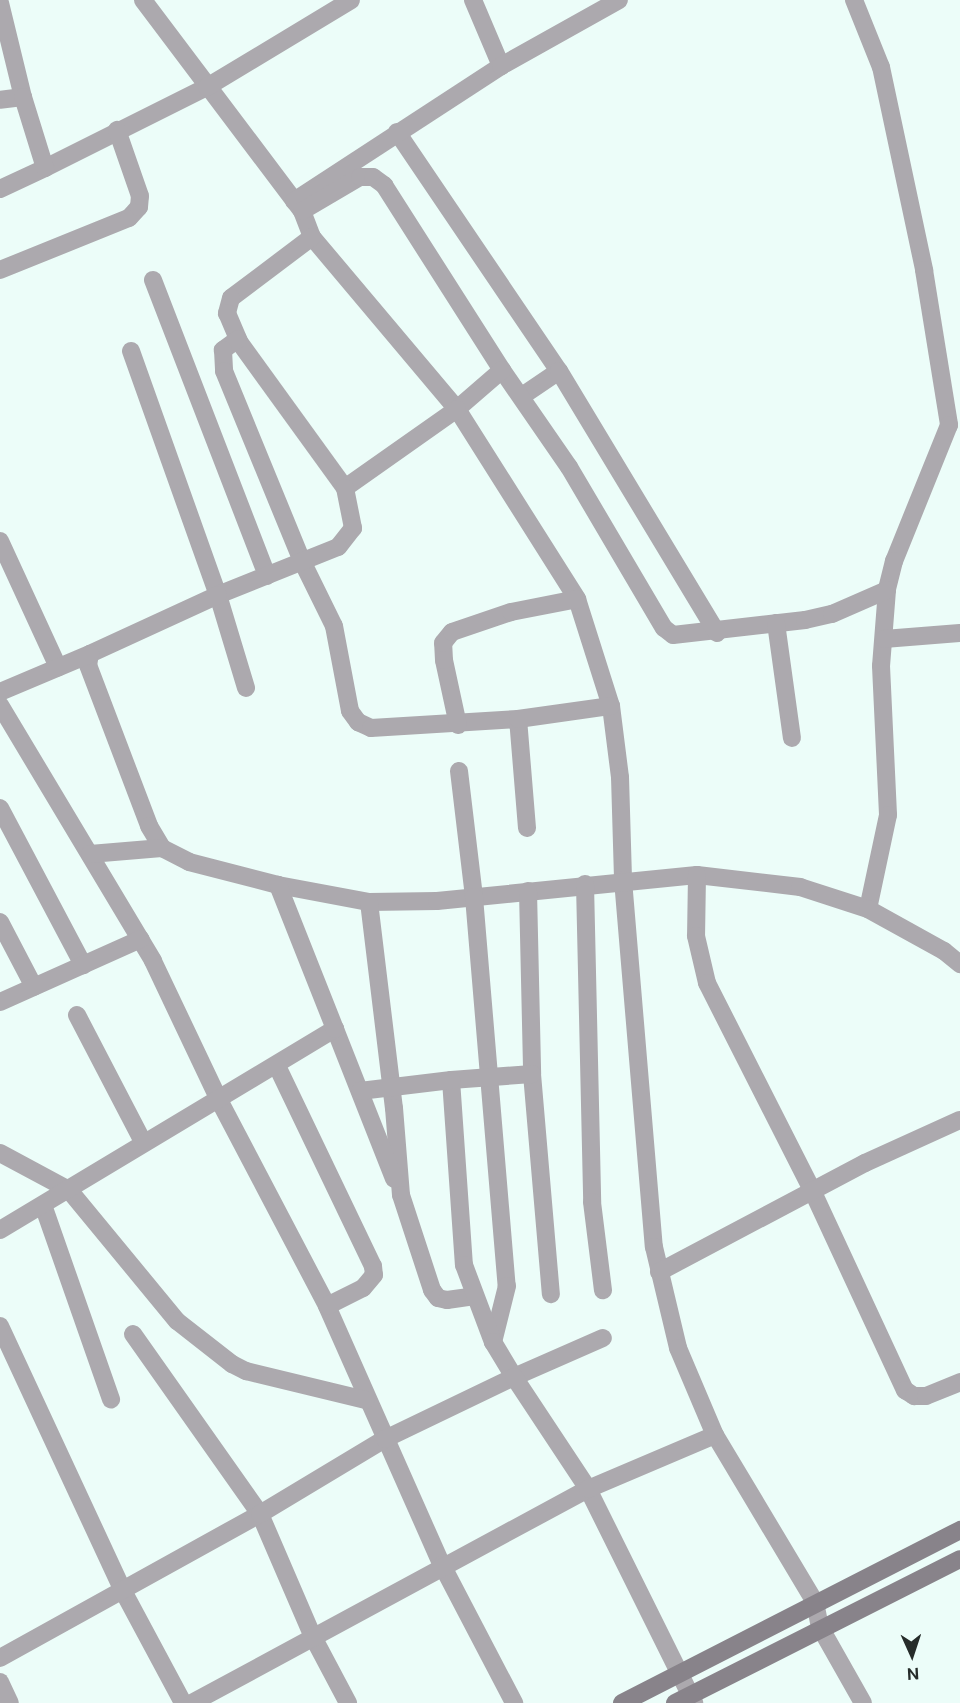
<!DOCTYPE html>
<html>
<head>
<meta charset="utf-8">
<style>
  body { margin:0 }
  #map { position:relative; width:960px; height:1703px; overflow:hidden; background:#ecfdf9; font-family:"Public Sans",sans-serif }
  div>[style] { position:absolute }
  .street>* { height:18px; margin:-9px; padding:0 9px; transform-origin:9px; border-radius:9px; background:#aca9ae }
  .secondary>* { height:18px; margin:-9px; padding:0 9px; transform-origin:9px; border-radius:9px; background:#88838a }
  span { translate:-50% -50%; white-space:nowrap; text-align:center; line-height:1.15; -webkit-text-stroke:6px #ecfdf9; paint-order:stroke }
  .north { position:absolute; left:882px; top:1625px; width:60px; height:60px; -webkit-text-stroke:4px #ecfdf9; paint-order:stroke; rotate:177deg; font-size:16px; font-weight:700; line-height:24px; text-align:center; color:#262c2a }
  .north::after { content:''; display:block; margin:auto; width:21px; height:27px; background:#262c2a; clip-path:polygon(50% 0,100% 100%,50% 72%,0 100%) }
</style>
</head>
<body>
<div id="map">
  <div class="street">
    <i style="left:143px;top:0;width:264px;rotate:53deg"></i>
    <i style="left:302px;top:211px;width:28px;rotate:69deg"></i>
    <i style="left:312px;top:237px;width:225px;rotate:49.9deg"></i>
    <i style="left:457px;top:409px;width:225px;rotate:57.7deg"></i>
    <i style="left:577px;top:599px;width:112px;rotate:72.4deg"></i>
    <i style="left:611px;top:706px;width:72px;rotate:82.8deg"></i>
    <i style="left:620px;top:777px;width:103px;rotate:88.3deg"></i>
    <i style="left:623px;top:880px;width:368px;rotate:85.2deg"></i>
    <i style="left:654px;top:1247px;width:104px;rotate:76.6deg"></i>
    <i style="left:678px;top:1348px;width:95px;rotate:67deg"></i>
    <i style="left:715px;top:1435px;width:195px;rotate:59.1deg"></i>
    <i style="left:815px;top:1602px;width:25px;rotate:79deg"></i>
    <i style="left:820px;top:1627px;width:87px;rotate:60.5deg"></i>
    <i style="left:473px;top:0;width:72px;rotate:67deg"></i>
    <i style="left:854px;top:0;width:72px;rotate:68.1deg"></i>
    <i style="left:881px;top:67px;width:208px;rotate:78deg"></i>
    <i style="left:924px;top:270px;width:157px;rotate:80.8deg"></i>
    <i style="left:949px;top:425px;width:147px;rotate:112deg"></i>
    <i style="left:894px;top:561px;width:30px;rotate:104deg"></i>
    <i style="left:887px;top:590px;width:76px;rotate:94.5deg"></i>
    <i style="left:881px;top:666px;width:149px;rotate:87.3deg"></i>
    <i style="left:888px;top:815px;width:96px;rotate:102deg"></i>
    <i style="left:0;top:3px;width:97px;rotate:76.3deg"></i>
    <i style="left:23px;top:97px;width:23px;rotate:173deg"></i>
    <i style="left:397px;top:132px;width:289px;rotate:55.9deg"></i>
    <i style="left:559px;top:371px;width:45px;rotate:146deg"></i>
    <i style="left:45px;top:168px;width:181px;rotate:-26.6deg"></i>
    <i style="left:207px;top:87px;width:168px;rotate:-31.1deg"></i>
    <i style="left:0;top:189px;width:50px;rotate:-25deg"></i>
    <i style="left:45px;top:168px;width:74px;rotate:-107.2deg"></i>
    <i style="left:294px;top:201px;width:247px;rotate:-33.1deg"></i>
    <i style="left:501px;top:66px;width:135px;rotate:-29.2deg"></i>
    <i style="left:302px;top:211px;width:67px;rotate:-30.4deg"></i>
    <i style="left:360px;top:177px;width:13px"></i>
    <i style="left:373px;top:177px;width:14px;rotate:36deg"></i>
    <i style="left:384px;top:185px;width:219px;rotate:57.5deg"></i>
    <i style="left:502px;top:370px;width:118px;rotate:55.4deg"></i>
    <i style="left:569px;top:467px;width:187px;rotate:59.5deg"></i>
    <i style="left:664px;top:628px;width:11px;rotate:38deg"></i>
    <i style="left:673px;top:635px;width:133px;rotate:-6.5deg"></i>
    <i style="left:805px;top:620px;width:28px;rotate:-13deg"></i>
    <i style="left:832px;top:614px;width:60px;rotate:-23.6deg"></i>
    <i style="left:312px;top:237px;width:101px;rotate:143deg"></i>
    <i style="left:231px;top:298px;width:16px;rotate:105deg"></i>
    <i style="left:227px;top:313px;width:33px;rotate:67deg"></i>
    <i style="left:240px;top:343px;width:179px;rotate:54.1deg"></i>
    <i style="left:0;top:270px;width:139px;rotate:-22deg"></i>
    <i style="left:129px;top:218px;width:15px;rotate:-48deg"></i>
    <i style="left:139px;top:207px;width:11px;rotate:-85deg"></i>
    <i style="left:140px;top:196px;width:70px;rotate:-109.2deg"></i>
    <i style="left:153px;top:280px;width:317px;rotate:68.9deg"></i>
    <i style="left:238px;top:339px;width:19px;rotate:144deg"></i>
    <i style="left:223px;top:350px;width:21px;rotate:87deg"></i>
    <i style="left:224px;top:371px;width:205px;rotate:67.7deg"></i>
    <i style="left:302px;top:561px;width:72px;rotate:63.8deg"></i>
    <i style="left:334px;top:626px;width:86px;rotate:79.3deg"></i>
    <i style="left:350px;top:711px;width:14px;rotate:54deg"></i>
    <i style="left:358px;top:722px;width:14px;rotate:25deg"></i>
    <i style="left:371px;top:728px;width:147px;rotate:-3.5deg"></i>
    <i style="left:131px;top:351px;width:259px;rotate:70.4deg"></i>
    <i style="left:218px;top:595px;width:97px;rotate:73.2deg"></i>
    <i style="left:502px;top:370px;width:60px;rotate:139.1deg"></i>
    <i style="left:457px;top:409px;width:137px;rotate:144.8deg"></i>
    <i style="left:345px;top:488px;width:41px;rotate:78.7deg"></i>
    <i style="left:353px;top:528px;width:24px;rotate:128deg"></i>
    <i style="left:338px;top:547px;width:129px;rotate:158.2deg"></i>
    <i style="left:218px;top:595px;width:141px;rotate:155.3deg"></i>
    <i style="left:90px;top:654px;width:11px;rotate:100deg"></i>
    <i style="left:88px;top:665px;width:172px;rotate:69.2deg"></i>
    <i style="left:149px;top:826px;width:26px;rotate:59deg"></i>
    <i style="left:162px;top:848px;width:30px;rotate:27deg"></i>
    <i style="left:189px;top:862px;width:92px;rotate:14.5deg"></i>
    <i style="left:278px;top:885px;width:93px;rotate:10.6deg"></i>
    <i style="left:369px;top:902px;width:68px;rotate:-0.8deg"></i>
    <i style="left:437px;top:901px;width:261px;rotate:-5.7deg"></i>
    <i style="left:697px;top:875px;width:104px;rotate:6.6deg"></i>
    <i style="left:800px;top:887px;width:71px;rotate:17.9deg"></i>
    <i style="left:868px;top:909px;width:87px;rotate:28.9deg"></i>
    <i style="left:944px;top:951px;width:21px;rotate:39deg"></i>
    <i style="left:559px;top:371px;width:306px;rotate:58.9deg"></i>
    <i style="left:0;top:541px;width:139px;rotate:65.3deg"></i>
    <i style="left:776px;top:623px;width:116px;rotate:82.1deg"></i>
    <i style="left:884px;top:639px;width:76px;rotate:-4.5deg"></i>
    <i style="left:0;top:692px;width:98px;rotate:-22.9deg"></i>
    <i style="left:0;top:705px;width:298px;rotate:59.1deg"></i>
    <i style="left:153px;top:961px;width:154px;rotate:64.6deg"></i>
    <i style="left:219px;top:1100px;width:233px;rotate:62.3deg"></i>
    <i style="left:327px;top:1306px;width:283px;rotate:66.1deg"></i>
    <i style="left:442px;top:1565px;width:156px;rotate:62.4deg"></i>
    <i style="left:458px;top:725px;width:66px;rotate:-102.2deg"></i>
    <i style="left:444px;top:660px;width:17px;rotate:-93deg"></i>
    <i style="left:443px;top:643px;width:14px;rotate:-51deg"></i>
    <i style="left:452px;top:632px;width:62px;rotate:-18.7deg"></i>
    <i style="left:511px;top:612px;width:67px;rotate:-11.1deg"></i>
    <i style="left:459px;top:771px;width:127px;rotate:83.2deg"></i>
    <i style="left:474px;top:897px;width:390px;rotate:85.2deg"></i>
    <i style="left:507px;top:1286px;width:58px;rotate:104deg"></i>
    <i style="left:0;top:808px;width:178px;rotate:62.1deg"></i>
    <i style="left:527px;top:828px;width:109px;rotate:-94.7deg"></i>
    <i style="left:518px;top:719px;width:94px;rotate:-8deg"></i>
    <i style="left:90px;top:854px;width:72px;rotate:-4.8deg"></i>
    <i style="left:697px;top:875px;width:61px;rotate:90.9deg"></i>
    <i style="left:696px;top:936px;width:48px;rotate:76.8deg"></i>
    <i style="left:707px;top:983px;width:232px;rotate:63.1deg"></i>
    <i style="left:812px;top:1190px;width:221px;rotate:65.1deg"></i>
    <i style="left:905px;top:1390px;width:11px;rotate:34deg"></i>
    <i style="left:914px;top:1396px;width:12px"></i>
    <i style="left:926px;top:1396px;width:37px;rotate:-22deg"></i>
    <i style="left:585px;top:884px;width:318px;rotate:88.7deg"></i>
    <i style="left:592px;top:1202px;width:89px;rotate:82.9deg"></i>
    <i style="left:528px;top:891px;width:183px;rotate:88.7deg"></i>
    <i style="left:532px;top:1074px;width:221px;rotate:85.1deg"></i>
    <i style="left:369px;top:902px;width:208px;rotate:83.1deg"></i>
    <i style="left:394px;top:1108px;width:87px;rotate:85.4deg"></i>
    <i style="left:401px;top:1195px;width:100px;rotate:71.9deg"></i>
    <i style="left:432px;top:1290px;width:10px;rotate:53deg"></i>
    <i style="left:438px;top:1298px;width:9px;rotate:13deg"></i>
    <i style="left:447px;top:1300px;width:28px;rotate:-8deg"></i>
    <i style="left:0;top:922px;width:73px;rotate:62.4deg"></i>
    <i style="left:0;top:1002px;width:154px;rotate:-24.1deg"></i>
    <i style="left:77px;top:1015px;width:143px;rotate:62.5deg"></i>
    <i style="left:335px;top:1029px;width:161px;rotate:68.5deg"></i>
    <i style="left:277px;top:1066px;width:222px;rotate:64.4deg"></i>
    <i style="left:373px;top:1266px;width:9px;rotate:84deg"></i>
    <i style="left:374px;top:1275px;width:17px;rotate:130deg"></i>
    <i style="left:363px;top:1288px;width:40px;rotate:153.4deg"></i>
    <i style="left:532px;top:1074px;width:81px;rotate:175.8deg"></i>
    <i style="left:451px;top:1080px;width:185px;rotate:86deg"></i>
    <i style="left:464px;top:1265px;width:82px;rotate:69.4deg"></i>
    <i style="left:493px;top:1342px;width:41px;rotate:59deg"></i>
    <i style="left:514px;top:1377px;width:97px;rotate:-23.7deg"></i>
    <i style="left:360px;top:1091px;width:92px;rotate:-6.9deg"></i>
    <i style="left:0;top:1153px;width:78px;rotate:28.2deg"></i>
    <i style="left:69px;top:1190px;width:170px;rotate:50.5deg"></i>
    <i style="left:177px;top:1321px;width:70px;rotate:38deg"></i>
    <i style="left:232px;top:1364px;width:16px;rotate:27deg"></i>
    <i style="left:246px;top:1371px;width:123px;rotate:13.6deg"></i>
    <i style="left:43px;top:1205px;width:206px;rotate:70.7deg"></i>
    <i style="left:0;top:1230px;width:391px;rotate:-31deg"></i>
    <i style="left:335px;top:1029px;width:155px;rotate:-111.6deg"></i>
    <i style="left:659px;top:1272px;width:233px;rotate:-27.9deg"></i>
    <i style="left:865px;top:1163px;width:104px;rotate:-24.4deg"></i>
    <i style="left:0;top:1326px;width:290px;rotate:65.1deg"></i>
    <i style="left:122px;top:1589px;width:129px;rotate:61.8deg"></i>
    <i style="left:133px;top:1334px;width:220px;rotate:54.8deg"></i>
    <i style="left:260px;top:1514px;width:132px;rotate:66.7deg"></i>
    <i style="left:312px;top:1635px;width:77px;rotate:62.1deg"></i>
    <i style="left:0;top:1658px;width:297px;rotate:-29deg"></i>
    <i style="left:260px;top:1514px;width:146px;rotate:-31deg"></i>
    <i style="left:385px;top:1439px;width:143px;rotate:-25.7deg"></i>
    <i style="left:514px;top:1377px;width:134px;rotate:56.5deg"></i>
    <i style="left:588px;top:1489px;width:239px;rotate:63.6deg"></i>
    <i style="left:0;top:1682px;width:23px;rotate:65deg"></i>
    <i style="left:192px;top:1703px;width:450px;rotate:-28.4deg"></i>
    <i style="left:588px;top:1489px;width:138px;rotate:-23deg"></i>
  </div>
  <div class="secondary">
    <i style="left:622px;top:1703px;width:380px;rotate:-27.1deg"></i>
    <i style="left:675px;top:1703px;width:319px;rotate:-26.8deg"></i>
  </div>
  <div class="north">N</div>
</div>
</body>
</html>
